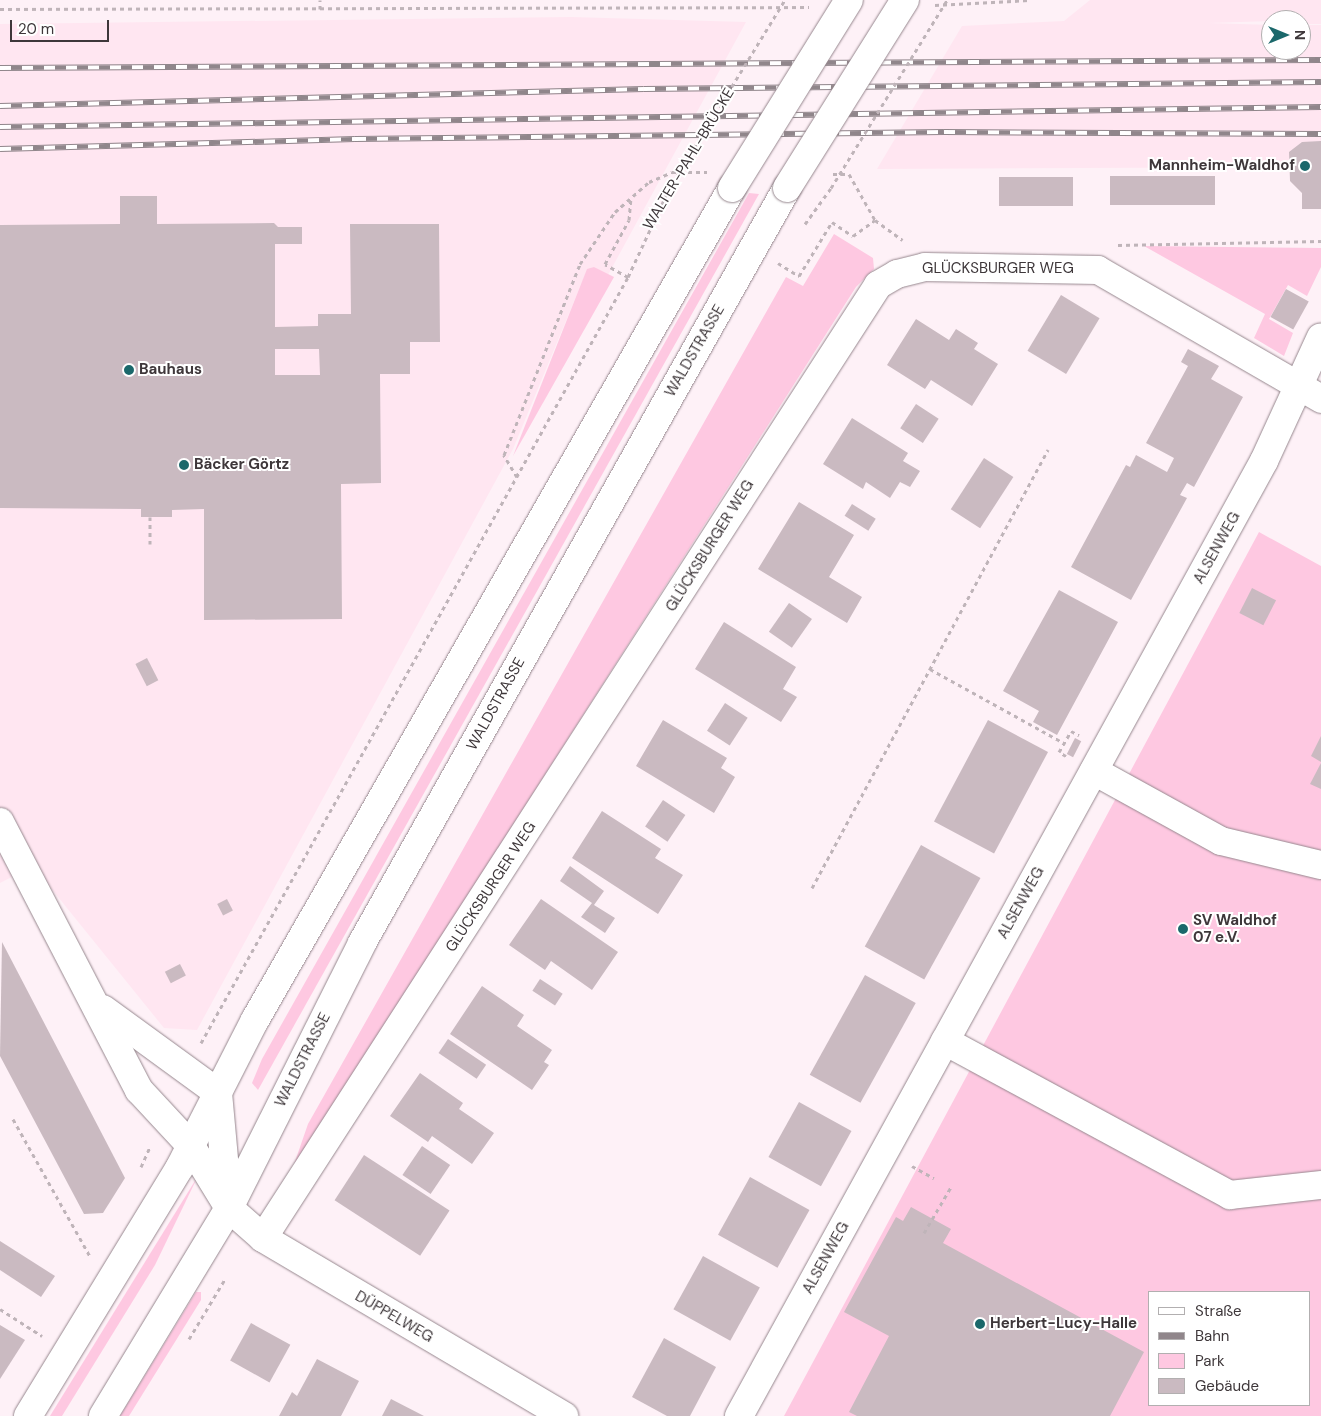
<!DOCTYPE html>
<html>
<head>
<meta charset="utf-8">
<style>
  body { margin:0 }
  #map { position:relative; width:1321px; height:1416px; overflow:hidden; background:#fef1f7; font-family:"DM Sans",sans-serif }
  div>[style] { position:absolute }
  .built>* { inset:0; background:#ffe6f1 }
  .green>* { inset:0; background:#fec8e1 }
  .building>* { inset:0; background:#cabac1; transform-origin:0 0 }
  .path>* { height:3px; margin-top:-1.5px; transform-origin:0; background:repeating-linear-gradient(90deg,#bfb4b9 0 4px,transparent 0 8px) }
  .roads { filter:drop-shadow(0 0 1px #96878e) drop-shadow(0 0 1px #96878e) }
  .minor>* { height:28px; margin:-14px; padding:0 14px; transform-origin:14px; border-radius:14px; background:#fff }
  .major>* { height:28px; margin:-14px; padding:0 14px; transform-origin:14px; border-radius:14px; background:#fff }
  .rail>* { height:5.5px; margin-top:-2.75px; transform-origin:0; background:repeating-linear-gradient(90deg,#fff 0 11px,#90868b 0 22px); box-sizing:border-box; border-block:1px solid #90868b }
  .path-bridge>* { height:3px; margin-top:-1.5px; transform-origin:0; background:repeating-linear-gradient(90deg,#bfb4b9 0 4px,transparent 0 8px) }
  .bridges { filter:drop-shadow(0 0 1px #96878e) drop-shadow(0 0 1px #96878e) }
  .major-bridge>* { height:28px; margin:-14px; padding:0 14px; transform-origin:14px; border-radius:14px; background:#fff }
  .dots>* { width:14px; height:14px; translate:-50% -50%; box-sizing:border-box; border:2px solid #fff; border-radius:50% }
  span { translate:-50% -50%; white-space:nowrap; text-align:center; line-height:1.15; -webkit-text-stroke:4px #fff; paint-order:stroke }
  .street-label { font-size:15px; color:#3e373a }
  .poi-label { font-size:15px; color:#3e373a; font-weight:700 }
  .right { translate:-100% -50%; text-align:right }
  .left { translate:0 -50%; text-align:left }
  .legend { position:absolute; left:1148px; top:1291px; width:162px; height:115px; box-sizing:border-box; background:#fff; border:1px solid #b2afb0; margin:0; padding:6px 9px; list-style:none; font-size:15px; color:#3e373a }
  .legend li { display:flex; align-items:center; gap:10px; height:25px }
  .legend b { width:25px; border:1px solid #b2afb0 }
  .north { position:absolute; left:1261px; top:10px; width:50px; height:50px; box-sizing:border-box; background:#fff; border:1px solid #b2afb0; border-radius:50%; rotate:90deg; font-size:14px; font-weight:700; line-height:20px; text-align:center; color:#3e373a }
  .north::after { content:''; display:block; margin:auto; width:18px; height:22px; background:#1b686b; clip-path:polygon(50% 0,100% 100%,50% 72%,0 100%) }
  .scale { position:absolute; left:10px; top:20px; width:99px; height:22px; box-sizing:border-box; border:2px solid #3e373a; border-top:0; padding-left:6px; font-size:15px; line-height:18px; white-space:nowrap; color:#3e373a; -webkit-text-stroke:4px #fff; paint-order:stroke }
</style>
</head>
<body>
<div id="map">
  <div class="built">
    <i style="clip-path:polygon(1090px 0,1321px 0,1321px 24px,1301px 24px,1301px 20px,1209px 23px,1271px 25px,1271px 50px,1301px 50px,1301px 25px,1321px 25px,1321px 167px,877px 169px,962px 26px,1064px 21px)"></i>
    <i style="clip-path:polygon(571px 17px,746px 22px,608px 275px,594px 267px,587px 270px,513px 449px,197px 1030px,164px 1028px,33px 866px,0 883px,0 24px)"></i>
  </div>
  <div class="green">
    <i style="clip-path:polygon(749px 193px,759px 194px,258px 1090px,252px 1083px,262px 1059px)"></i>
    <i style="clip-path:polygon(834px 234px,873px 258px,874px 269px,856px 287px,291px 1173px,308px 1124px,786px 277px,803px 286px)"></i>
    <i style="clip-path:polygon(1144px 246px,1321px 248px,1321px 267px,1307px 296px,1288px 285px,1269px 319px,1293px 333px,1284px 356px,1254px 338px,1265px 314px)"></i>
    <i style="clip-path:polygon(594px 267px,614px 277px,513px 456px,587px 269px)"></i>
    <i style="clip-path:polygon(evenodd,1259px 532px,1321px 566px,1321px 1416px,784px 1416px,1259px 532px,1150px 1292px,1310px 1292px,1310px 1405px,1150px 1405px,1150px 1292px)"></i>
    <i style="clip-path:polygon(198px 1176px,155px 1265px,62px 1416px,50px 1416px)"></i>
    <i style="clip-path:polygon(196px 1292px,201px 1292px,201px 1300px,129px 1416px,120px 1416px)"></i>
  </div>
  <div class="building">
    <i style="clip-path:polygon(1321px 141px,1321px 209px,1302px 209px,1302px 193px,1290px 181px,1289px 152px,1302px 142px)"></i>
    <i style="left:1215px;top:176px;width:29px;height:105px;rotate:90deg"></i>
    <i style="left:1073px;top:177px;width:29px;height:74px;rotate:90deg"></i>
    <i style="clip-path:polygon(evenodd,120px 196px,157px 196px,157px 224px,274px 223px,278px 227px,302px 227px,302px 244px,275px 244px,275px 327px,318px 326px,318px 314px,351px 314px,350px 224px,439px 224px,440px 342px,410px 342px,410px 374px,380px 374px,381px 483px,341px 484px,342px 619px,204px 620px,204px 509px,172px 510px,172px 517px,141px 517px,141px 509px,0 508px,0 225px,120px 224px,120px 196px,275px 349px,319px 349px,320px 375px,275px 375px,275px 349px)"></i>
    <i style="left:1286px;top:289px;width:26px;height:32px;rotate:29deg"></i>
    <i style="left:1061px;top:295px;width:45px;height:65px;rotate:31deg"></i>
    <i style="clip-path:polygon(916px 319px,949px 340px,956px 329px,978px 343px,974px 349px,998px 364px,972px 406px,931px 380px,925px 389px,887px 365px)"></i>
    <i style="clip-path:polygon(1188px 349px,1219px 366px,1211px 379px,1243px 397px,1194px 487px,1187px 483px,1180px 495px,1187px 498px,1131px 600px,1071px 567px,1126px 465px,1130px 467px,1136px 455px,1167px 472px,1174px 458px,1146px 443px,1188px 366px,1181px 362px)"></i>
    <i style="left:916px;top:404px;width:27px;height:29px;rotate:33deg"></i>
    <i style="clip-path:polygon(852px 418px,908px 453px,903px 461px,920px 471px,910px 487px,900px 482px,890px 498px,866px 482px,863px 489px,823px 464px)"></i>
    <i style="left:984px;top:458px;width:35px;height:61px;rotate:33deg"></i>
    <i style="clip-path:polygon(799px 502px,854px 535px,829px 577px,862px 597px,847px 623px,758px 569px)"></i>
    <i style="left:852px;top:504px;width:28px;height:14px;rotate:32deg"></i>
    <i style="left:1252px;top:588px;width:27px;height:28px;rotate:27deg"></i>
    <i style="clip-path:polygon(1059px 590px,1118px 622px,1057px 735px,1033px 722px,1039px 711px,1003px 691px)"></i>
    <i style="left:789px;top:603px;width:28px;height:35px;rotate:35deg"></i>
    <i style="clip-path:polygon(724px 622px,796px 667px,783px 689px,797px 697px,781px 722px,695px 669px)"></i>
    <i style="left:147px;top:658px;width:25px;height:13px;rotate:63deg"></i>
    <i style="left:725px;top:703px;width:27px;height:33px;rotate:33deg"></i>
    <i style="clip-path:polygon(663px 720px,727px 758px,721px 768px,735px 777px,714px 813px,636px 766px)"></i>
    <i style="left:988px;top:720px;width:68px;height:115px;rotate:28deg"></i>
    <i style="clip-path:polygon(1321px 736px,1321px 762px,1311px 756px)"></i>
    <i style="left:1075px;top:738px;width:7px;height:18px;rotate:27deg"></i>
    <i style="clip-path:polygon(1321px 763px,1321px 789px,1310px 784px)"></i>
    <i style="left:663px;top:800px;width:27px;height:32px;rotate:34deg"></i>
    <i style="clip-path:polygon(602px 811px,661px 849px,655px 858px,683px 875px,658px 914px,572px 858px)"></i>
    <i style="left:921px;top:845px;width:68px;height:116px;rotate:29deg"></i>
    <i style="clip-path:polygon(570px 866px,604px 891px,594px 905px,615px 918px,605px 933px,581px 917px,592px 903px,560px 881px)"></i>
    <i style="left:227px;top:899px;width:13px;height:11px;rotate:63deg"></i>
    <i style="clip-path:polygon(541px 899px,618px 952px,592px 990px,551px 961px,545px 970px,509px 945px)"></i>
    <i style="clip-path:polygon(2px 942px,125px 1178px,103px 1213px,84px 1214px,0 1056px)"></i>
    <i style="left:180px;top:964px;width:13px;height:17px;rotate:63deg"></i>
    <i style="left:865px;top:975px;width:58px;height:114px;rotate:29deg"></i>
    <i style="left:540px;top:979px;width:27px;height:14px;rotate:33deg"></i>
    <i style="clip-path:polygon(482px 986px,524px 1015px,517px 1026px,552px 1050px,544px 1062px,549px 1065px,532px 1090px,450px 1034px)"></i>
    <i style="left:448px;top:1039px;width:46px;height:17px;rotate:34deg"></i>
    <i style="clip-path:polygon(420px 1073px,463px 1103px,459px 1109px,494px 1133px,472px 1164px,432px 1136px,428px 1142px,390px 1116px)"></i>
    <i style="left:799px;top:1102px;width:60px;height:63px;rotate:29deg"></i>
    <i style="left:422px;top:1146px;width:34px;height:35px;rotate:34deg"></i>
    <i style="left:364px;top:1155px;width:102px;height:54px;rotate:33deg"></i>
    <i style="left:750px;top:1177px;width:68px;height:66px;rotate:29deg"></i>
    <i style="clip-path:polygon(911px 1207px,951px 1229px,943px 1243px,1144px 1352px,1110px 1416px,857px 1416px,849px 1412px,889px 1336px,844px 1312px,896px 1217px,903px 1221px)"></i>
    <i style="clip-path:polygon(0 1241px,55px 1276px,41px 1297px,0 1270px)"></i>
    <i style="left:703px;top:1256px;width:65px;height:61px;rotate:29deg"></i>
    <i style="left:251px;top:1323px;width:45px;height:43px;rotate:29deg"></i>
    <i style="clip-path:polygon(0 1325px,25px 1340px,0 1379px)"></i>
    <i style="clip-path:polygon(664px 1338px,716px 1367px,690px 1416px,667px 1416px,632px 1397px)"></i>
    <i style="clip-path:polygon(317px 1359px,359px 1381px,341px 1416px,279px 1416px,292px 1392px,297px 1396px)"></i>
    <i style="clip-path:polygon(391px 1399px,424px 1416px,382px 1416px)"></i>
  </div>
  <div class="path">
    <i style="left:935px;top:5px;width:94px;rotate:-3deg"></i>
    <i style="left:0;top:9px;width:809px;rotate:-0.14deg"></i>
    <i style="left:320px;top:9px;width:9px;rotate:-90deg"></i>
    <i style="left:833px;top:174px;width:16px"></i>
    <i style="left:849px;top:174px;width:53px;rotate:60.5deg"></i>
    <i style="left:875px;top:220px;width:34px;rotate:36deg"></i>
    <i style="left:805px;top:224px;width:44px;rotate:-54.2deg"></i>
    <i style="left:1118px;top:245px;width:203px;rotate:-1.1deg"></i>
    <i style="left:778px;top:263px;width:25px;rotate:32deg"></i>
    <i style="left:799px;top:276px;width:63px;rotate:-58.6deg"></i>
    <i style="left:832px;top:222px;width:25px;rotate:34deg"></i>
    <i style="left:853px;top:236px;width:27px;rotate:-36deg"></i>
    <i style="left:628px;top:277px;width:26px;rotate:-151deg"></i>
    <i style="left:605px;top:264px;width:50px;rotate:-61.4deg"></i>
    <i style="left:629px;top:220px;width:23px;rotate:-85deg"></i>
    <i style="left:517px;top:477px;width:26px;rotate:-121deg"></i>
    <i style="left:504px;top:455px;width:206px;rotate:-68.3deg"></i>
    <i style="left:580px;top:264px;width:63px;rotate:-56.1deg"></i>
    <i style="left:615px;top:212px;width:45px;rotate:-41.4deg"></i>
    <i style="left:649px;top:182px;width:25px;rotate:-23deg"></i>
    <i style="left:672px;top:172px;width:35px"></i>
    <i style="left:150px;top:517px;width:27px;rotate:90deg"></i>
    <i style="left:930px;top:669px;width:153px;rotate:28.9deg"></i>
    <i style="left:1066px;top:756px;width:8px;rotate:-150deg"></i>
    <i style="left:1059px;top:752px;width:24px;rotate:-60deg"></i>
    <i style="left:1071px;top:731px;width:9px;rotate:27deg"></i>
    <i style="left:812px;top:888px;width:498px;rotate:-61.7deg"></i>
    <i style="left:201px;top:1043px;width:877px;rotate:-60.86deg"></i>
    <i style="left:628px;top:277px;width:97px;rotate:-65deg"></i>
    <i style="left:13px;top:1119px;width:157px;rotate:60.7deg"></i>
    <i style="left:912px;top:1166px;width:25px;rotate:29deg"></i>
    <i style="left:141px;top:1167px;width:22px;rotate:-66deg"></i>
    <i style="left:924px;top:1233px;width:53px;rotate:-59.6deg"></i>
    <i style="left:0;top:1309px;width:50px;rotate:32.7deg"></i>
    <i style="left:189px;top:1339px;width:70px;rotate:-59deg"></i>
  </div>
  <div class="roads">
    <div class="minor">
      <i style="left:1094px;top:771px;width:145px;rotate:28.9deg"></i>
      <i style="left:1221px;top:841px;width:103px;rotate:13.5deg"></i>
      <i style="left:0;top:822px;width:302px;rotate:62.6deg"></i>
      <i style="left:139px;top:1090px;width:76px;rotate:47.1deg"></i>
      <i style="left:191px;top:1146px;width:73px;rotate:58.5deg"></i>
      <i style="left:229px;top:1208px;width:45px;rotate:41.4deg"></i>
      <i style="left:263px;top:1238px;width:350px;rotate:30.6deg"></i>
      <i style="left:103px;top:1009px;width:142px;rotate:36.1deg"></i>
      <i style="left:218px;top:1093px;width:109px;rotate:84.8deg"></i>
      <i style="left:945px;top:1041px;width:324px;rotate:28.4deg"></i>
      <i style="left:1230px;top:1195px;width:92px;rotate:-6.3deg"></i>
      <i style="left:263px;top:1238px;width:1134px;rotate:-57.16deg"></i>
      <i style="left:878px;top:285px;width:22px;rotate:-30deg"></i>
      <i style="left:897px;top:274px;width:29px;rotate:-14deg"></i>
      <i style="left:925px;top:267px;width:173px;rotate:1deg"></i>
      <i style="left:1098px;top:270px;width:258px;rotate:30deg"></i>
      <i style="left:739px;top:1416px;width:1090px;rotate:-61.2deg"></i>
      <i style="left:1264px;top:461px;width:136px;rotate:-65.3deg"></i>
    </div>
    <div class="major">
      <i style="left:28px;top:1416px;width:292px;rotate:-58.6deg"></i>
      <i style="left:180px;top:1167px;width:165px;rotate:-63deg"></i>
      <i style="left:255px;top:1020px;width:959px;rotate:-60.17deg"></i>
      <i style="left:103px;top:1416px;width:243px;rotate:-58.8deg"></i>
      <i style="left:229px;top:1208px;width:297px;rotate:-63.3deg"></i>
      <i style="left:362px;top:943px;width:866px;rotate:-60.62deg"></i>
    </div>
  </div>
  <div class="rail">
    <i style="left:0;top:68px;width:1321px;rotate:-0.35deg"></i>
    <i style="left:0;top:106px;width:644px;rotate:-1.51deg"></i>
    <i style="left:644px;top:89px;width:677px;rotate:-0.59deg"></i>
    <i style="left:0;top:127px;width:1321px;rotate:-0.87deg"></i>
    <i style="left:0;top:149px;width:355px;rotate:-1.6deg"></i>
    <i style="left:355px;top:139px;width:589px;rotate:-0.68deg"></i>
    <i style="left:944px;top:132px;width:377px;rotate:0.3deg"></i>
  </div>
  <div class="path-bridge">
    <i style="left:831px;top:188px;width:221px;rotate:-58.3deg"></i>
    <i style="left:669px;top:189px;width:222px;rotate:-58.5deg"></i>
  </div>
  <div class="bridges">
    <div class="major-bridge">
      <i style="left:732px;top:188px;width:221px;rotate:-58.1deg"></i>
      <i style="left:787px;top:188px;width:222px;rotate:-57.9deg"></i>
    </div>
  </div>
  <div class="dots">
    <i style="left:1305px;top:166px;background:#1b686b"></i>
    <i style="left:129px;top:370px;background:#1b686b"></i>
    <i style="left:184px;top:465px;background:#1b686b"></i>
    <i style="left:1183px;top:929px;background:#1b686b"></i>
    <i style="left:980px;top:1324px;background:#1b686b"></i>
  </div>
  <div class="street-label">
    <span style="left:689px;top:159px;rotate:-59deg">WALTER-PAHL-BRÜCKE</span>
    <span style="left:998px;top:269px">GLÜCKSBURGER WEG</span>
    <span style="left:695px;top:351px;rotate:-60deg">WALDSTRASSE</span>
    <span style="left:710px;top:546px;rotate:-58deg">GLÜCKSBURGER WEG</span>
    <span style="left:1217px;top:548px;rotate:-61deg">ALSENWEG</span>
    <span style="left:496px;top:704px;rotate:-61deg">WALDSTRASSE</span>
    <span style="left:491px;top:887px;rotate:-57deg">GLÜCKSBURGER WEG</span>
    <span style="left:1021px;top:903px;rotate:-61deg">ALSENWEG</span>
    <span style="left:303px;top:1060px;rotate:-63deg">WALDSTRASSE</span>
    <span style="left:826px;top:1258px;rotate:-61deg">ALSENWEG</span>
    <span style="left:394px;top:1317px;rotate:30deg">DÜPPELWEG</span>
  </div>
  <div class="poi-label">
    <span class="right" style="left:1295px;top:166px">Mannheim-Waldhof</span>
    <span class="left" style="left:139px;top:370px">Bauhaus</span>
    <span class="left" style="left:194px;top:465px">Bäcker Görtz</span>
    <span class="left" style="left:1193px;top:929px">SV Waldhof<br>07 e.V.</span>
    <span class="left" style="left:990px;top:1324px">Herbert-Lucy-Halle</span>
  </div>
  <ul class="legend">
  <li><b style="height:6px;background:#fff"></b>Straße</li>
  <li><b style="height:6px;background:#90868b"></b>Bahn</li>
  <li><b style="height:14px;background:#fec8e1"></b>Park</li>
  <li><b style="height:14px;background:#cabac1"></b>Gebäude</li>
  </ul>
  <div class="north">N</div>
  <div class="scale">20 m</div>
</div>
</body>
</html>
